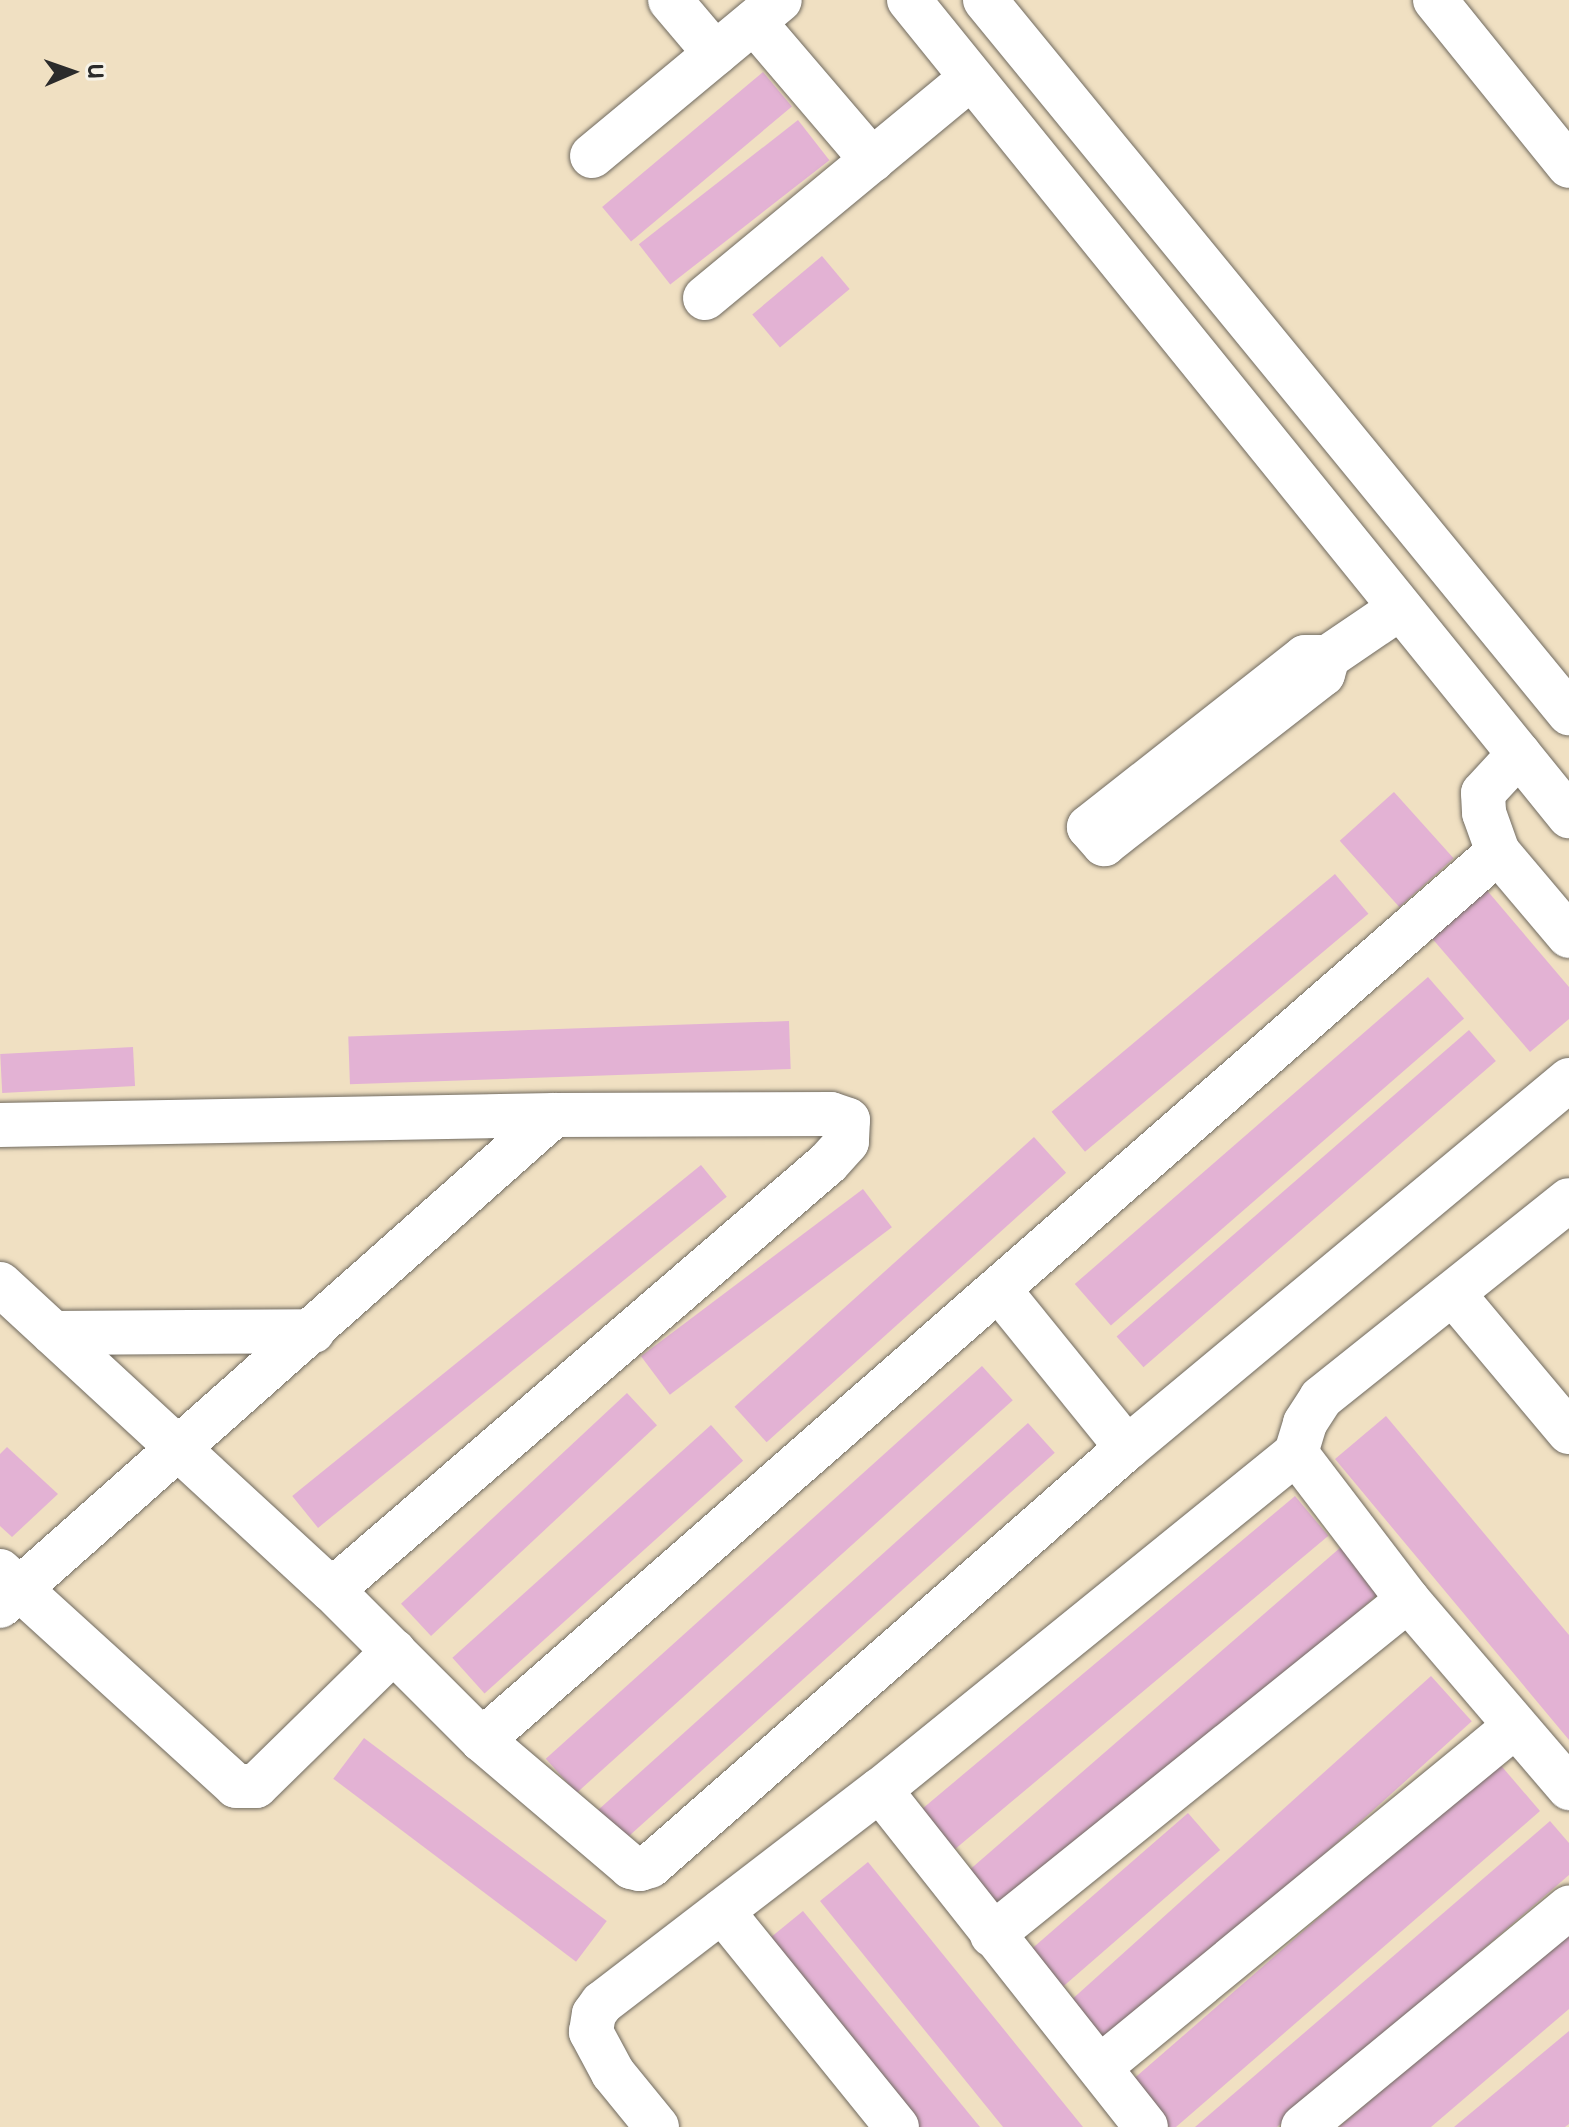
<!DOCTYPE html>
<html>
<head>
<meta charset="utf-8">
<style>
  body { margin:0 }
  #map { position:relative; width:1569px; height:2127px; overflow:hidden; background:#f0e0c2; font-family:Mali,sans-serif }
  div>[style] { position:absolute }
  .building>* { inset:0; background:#e3b2d4; transform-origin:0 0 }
  .roads { filter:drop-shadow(0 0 2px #706a60) drop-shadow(0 0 2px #706a60) }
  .minor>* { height:44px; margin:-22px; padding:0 22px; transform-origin:22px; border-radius:22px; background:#fff }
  span { translate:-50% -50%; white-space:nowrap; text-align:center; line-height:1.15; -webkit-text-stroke:7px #f7f3e8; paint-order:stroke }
  .north { position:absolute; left:32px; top:32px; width:80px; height:80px; -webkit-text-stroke:6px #f7f3e8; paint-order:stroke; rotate:88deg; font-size:22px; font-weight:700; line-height:32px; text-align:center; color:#2b2b2b }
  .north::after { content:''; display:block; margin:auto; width:28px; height:36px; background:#2b2b2b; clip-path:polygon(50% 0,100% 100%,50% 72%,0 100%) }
</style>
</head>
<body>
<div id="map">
  <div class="building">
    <i style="left:763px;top:72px;width:45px;height:210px;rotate:50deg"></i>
    <i style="left:798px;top:120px;width:51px;height:202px;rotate:52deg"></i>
    <i style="left:822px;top:256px;width:43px;height:91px;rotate:50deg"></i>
    <i style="left:1394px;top:792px;width:89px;height:73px;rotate:48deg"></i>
    <i style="left:1335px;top:874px;width:52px;height:370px;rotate:50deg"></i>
    <i style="clip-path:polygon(1485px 888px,1569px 987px,1569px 1019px,1530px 1052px,1430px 936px)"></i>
    <i style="left:1428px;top:977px;width:55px;height:468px;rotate:49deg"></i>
    <i style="left:789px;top:1021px;width:48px;height:441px;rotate:88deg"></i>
    <i style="left:1469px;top:1030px;width:41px;height:467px;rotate:49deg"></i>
    <i style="left:133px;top:1047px;width:39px;height:133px;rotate:87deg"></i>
    <i style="left:1034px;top:1137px;width:48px;height:403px;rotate:48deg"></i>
    <i style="left:701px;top:1165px;width:41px;height:526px;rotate:51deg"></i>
    <i style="left:863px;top:1189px;width:48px;height:278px;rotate:53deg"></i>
    <i style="left:982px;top:1366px;width:46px;height:587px;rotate:48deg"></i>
    <i style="left:627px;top:1393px;width:44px;height:309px;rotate:47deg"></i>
    <i style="clip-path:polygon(1386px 1416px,1569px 1635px,1569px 1740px,1335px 1459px)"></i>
    <i style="left:1028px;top:1423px;width:40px;height:580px;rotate:48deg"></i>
    <i style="left:711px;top:1425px;width:48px;height:348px;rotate:48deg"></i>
    <i style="clip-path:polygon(7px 1447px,58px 1494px,12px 1537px,0 1526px,0 1454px)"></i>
    <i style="left:1295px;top:1496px;width:52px;height:495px;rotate:50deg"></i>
    <i style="left:1341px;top:1547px;width:60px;height:510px;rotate:49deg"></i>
    <i style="left:1431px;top:1676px;width:61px;height:496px;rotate:48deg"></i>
    <i style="left:364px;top:1738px;width:304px;height:51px;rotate:37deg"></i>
    <i style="clip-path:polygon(1498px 1762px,1540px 1811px,1176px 2127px,1169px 2127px,1130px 2082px)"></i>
    <i style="left:1188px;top:1813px;width:49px;height:221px;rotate:49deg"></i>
    <i style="clip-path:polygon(1550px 1821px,1569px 1843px,1569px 1875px,1277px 2127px,1195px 2127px)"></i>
    <i style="clip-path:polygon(868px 1862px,1083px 2127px,1003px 2127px,820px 1901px)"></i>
    <i style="clip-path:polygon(803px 1911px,980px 2127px,906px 2127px,759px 1947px)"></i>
    <i style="clip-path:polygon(1569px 1931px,1569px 2009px,1431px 2127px,1339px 2127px)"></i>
    <i style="clip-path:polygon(1569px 2031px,1569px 2124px,1565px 2127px,1454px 2127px)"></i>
  </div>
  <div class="roads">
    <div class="minor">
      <i style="left:670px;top:0;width:70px;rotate:49.7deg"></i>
      <i style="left:909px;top:0;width:1050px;rotate:51.03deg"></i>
      <i style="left:985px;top:0;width:922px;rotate:50.68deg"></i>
      <i style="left:1435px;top:0;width:213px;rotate:51.1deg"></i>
      <i style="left:754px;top:22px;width:182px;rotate:49.5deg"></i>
      <i style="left:592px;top:156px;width:244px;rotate:-39.7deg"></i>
      <i style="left:705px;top:298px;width:345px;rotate:-39.6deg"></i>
      <i style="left:1328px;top:657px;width:23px;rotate:180deg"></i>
      <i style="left:1305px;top:657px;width:275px;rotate:141.8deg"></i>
      <i style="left:1089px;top:827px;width:23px;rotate:49deg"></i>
      <i style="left:1104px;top:844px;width:277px;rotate:-37.8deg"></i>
      <i style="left:1323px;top:674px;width:18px;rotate:-74deg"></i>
      <i style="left:1328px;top:657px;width:87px;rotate:-34.2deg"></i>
      <i style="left:1519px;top:754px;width:53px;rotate:132.7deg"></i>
      <i style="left:1483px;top:793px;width:20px;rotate:87deg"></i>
      <i style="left:1484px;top:813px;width:41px;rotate:70.3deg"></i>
      <i style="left:1498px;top:852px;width:110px;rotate:49.8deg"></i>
      <i style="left:0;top:1125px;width:554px;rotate:-1.03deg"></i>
      <i style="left:554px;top:1115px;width:277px;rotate:-0.2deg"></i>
      <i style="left:831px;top:1114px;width:18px;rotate:19deg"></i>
      <i style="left:848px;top:1120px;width:22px;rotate:93deg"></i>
      <i style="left:847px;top:1142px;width:28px;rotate:132deg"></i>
      <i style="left:828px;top:1163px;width:654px;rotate:139.28deg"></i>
      <i style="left:0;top:1284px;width:452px;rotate:42.7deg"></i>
      <i style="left:332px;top:1590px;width:212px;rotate:45deg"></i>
      <i style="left:482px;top:1740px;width:196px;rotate:40.4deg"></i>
      <i style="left:631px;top:1867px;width:9px;rotate:13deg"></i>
      <i style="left:640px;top:1869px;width:10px;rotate:-17deg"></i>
      <i style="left:650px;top:1866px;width:634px;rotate:-41.23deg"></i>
      <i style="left:1127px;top:1448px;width:575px;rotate:-39.78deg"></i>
      <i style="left:1000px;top:1291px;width:202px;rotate:51deg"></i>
      <i style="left:1454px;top:1295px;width:179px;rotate:50deg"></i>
      <i style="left:53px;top:1333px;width:260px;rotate:-0.4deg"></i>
      <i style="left:1296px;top:1453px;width:185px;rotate:52.7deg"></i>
      <i style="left:1408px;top:1600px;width:248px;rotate:49.4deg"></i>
      <i style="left:0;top:1571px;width:319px;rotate:42.3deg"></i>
      <i style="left:236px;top:1786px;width:20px"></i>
      <i style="left:256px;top:1786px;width:193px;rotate:-44.4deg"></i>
      <i style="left:0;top:1606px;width:740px;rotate:-41.55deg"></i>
      <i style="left:482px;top:1740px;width:1349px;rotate:-41.15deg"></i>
      <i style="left:880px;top:1790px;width:429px;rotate:51.7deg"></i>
      <i style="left:722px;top:1911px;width:278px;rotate:51deg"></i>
      <i style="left:992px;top:1935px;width:534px;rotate:-38.84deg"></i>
      <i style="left:1100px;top:2067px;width:536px;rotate:-39.39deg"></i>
      <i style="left:657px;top:2127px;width:70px;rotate:-129.2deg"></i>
      <i style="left:613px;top:2073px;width:47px;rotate:-118.2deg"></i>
      <i style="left:591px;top:2032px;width:18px;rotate:-81deg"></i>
      <i style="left:594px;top:2014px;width:14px;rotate:-54deg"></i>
      <i style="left:602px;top:2003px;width:350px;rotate:-37.5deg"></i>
      <i style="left:880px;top:1790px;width:535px;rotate:-39.01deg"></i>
      <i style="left:1296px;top:1453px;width:31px;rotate:-73deg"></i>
      <i style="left:1305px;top:1423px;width:30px;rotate:-57deg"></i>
      <i style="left:1321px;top:1398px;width:317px;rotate:-38.6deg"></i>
      <i style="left:1303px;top:2127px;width:345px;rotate:-39.5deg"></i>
    </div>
  </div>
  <div class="north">U</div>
</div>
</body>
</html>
